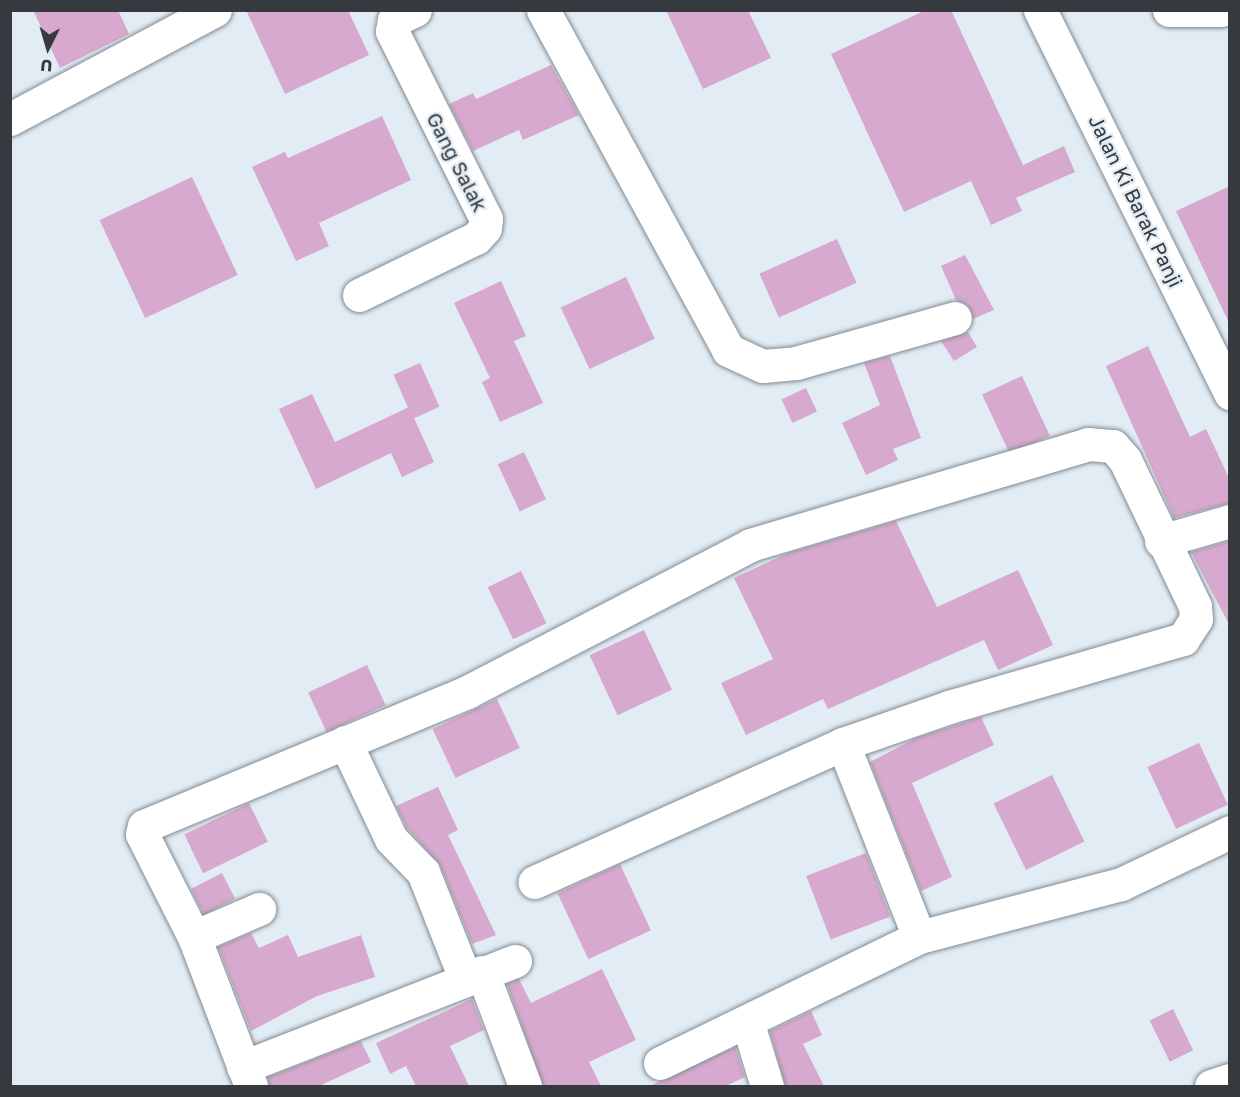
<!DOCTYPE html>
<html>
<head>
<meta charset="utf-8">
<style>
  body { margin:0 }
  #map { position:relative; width:1240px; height:1097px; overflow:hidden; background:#e2ecf4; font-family:"Golos Text",sans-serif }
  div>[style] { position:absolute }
  .building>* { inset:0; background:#d7a9ce; transform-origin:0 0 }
  .roads { filter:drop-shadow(0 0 2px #828b93) drop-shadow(0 0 2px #828b93) }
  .minor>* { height:33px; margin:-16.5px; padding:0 16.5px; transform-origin:16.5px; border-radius:16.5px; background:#fff }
  .tertiary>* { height:33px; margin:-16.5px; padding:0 16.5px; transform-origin:16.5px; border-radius:16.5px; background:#fff }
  span { translate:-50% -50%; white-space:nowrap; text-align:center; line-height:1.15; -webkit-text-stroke:4.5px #e2ecf4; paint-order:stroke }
  .street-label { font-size:20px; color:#363a3e }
  .frame { position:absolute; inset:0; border:12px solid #363a3e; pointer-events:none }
  .north { position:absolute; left:18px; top:18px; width:60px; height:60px; -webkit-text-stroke:4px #e2ecf4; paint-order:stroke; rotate:185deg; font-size:16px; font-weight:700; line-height:24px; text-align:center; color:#363a3e }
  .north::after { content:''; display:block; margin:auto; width:21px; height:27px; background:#363a3e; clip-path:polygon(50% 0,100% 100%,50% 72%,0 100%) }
</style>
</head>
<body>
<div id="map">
  <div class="building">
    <i style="clip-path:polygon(33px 10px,118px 10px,129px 34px,60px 68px)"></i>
    <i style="clip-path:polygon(246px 10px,348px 10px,369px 55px,285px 94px)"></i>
    <i style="clip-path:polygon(666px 10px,748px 10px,771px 58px,703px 89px)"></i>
    <i style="clip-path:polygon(926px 10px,951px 10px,1023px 165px,1064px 146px,1075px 172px,1016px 198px,1022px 211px,991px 225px,971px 181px,904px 212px,831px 54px)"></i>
    <i style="clip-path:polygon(551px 65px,579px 115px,523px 140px,519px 130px,473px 151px,449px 104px,473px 93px,476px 99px)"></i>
    <i style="clip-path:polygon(382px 116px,411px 180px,319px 223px,329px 246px,296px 261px,252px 167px,285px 152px,288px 158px)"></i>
    <i style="left:192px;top:177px;width:108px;height:102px;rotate:65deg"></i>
    <i style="clip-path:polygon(1230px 186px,1230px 325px,1176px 211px)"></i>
    <i style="left:837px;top:239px;width:48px;height:85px;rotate:66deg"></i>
    <i style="clip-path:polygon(965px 255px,994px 310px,973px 319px,968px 305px,956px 300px,941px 266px)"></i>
    <i style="left:626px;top:277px;width:68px;height:72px;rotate:65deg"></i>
    <i style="clip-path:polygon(501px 281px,526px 336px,514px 341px,543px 403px,500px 422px,482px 382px,490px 378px,454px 303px)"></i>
    <i style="clip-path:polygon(968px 332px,977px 347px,954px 361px,941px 341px)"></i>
    <i style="clip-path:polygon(1148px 346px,1190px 437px,1206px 429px,1230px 480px,1230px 503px,1174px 518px,1106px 366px)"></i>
    <i style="clip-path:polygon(890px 356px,921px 438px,893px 449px,898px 460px,866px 475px,842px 423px,880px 405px,864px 363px)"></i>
    <i style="left:420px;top:363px;width:48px;height:29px;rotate:66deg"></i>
    <i style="left:1022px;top:376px;width:66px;height:44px;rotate:65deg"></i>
    <i style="left:806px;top:388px;width:26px;height:27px;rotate:65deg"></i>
    <i style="clip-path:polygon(312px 394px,335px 442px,409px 407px,434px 462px,402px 477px,391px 453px,316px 489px,279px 409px)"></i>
    <i style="left:524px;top:452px;width:52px;height:29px;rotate:65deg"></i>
    <i style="clip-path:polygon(896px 521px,937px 607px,1018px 570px,1053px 645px,998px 670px,984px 640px,828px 709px,823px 699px,746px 735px,721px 683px,773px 659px,734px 578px,788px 553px)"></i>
    <i style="clip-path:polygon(1230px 541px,1230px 626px,1191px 552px)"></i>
    <i style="left:521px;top:571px;width:58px;height:37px;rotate:64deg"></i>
    <i style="left:644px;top:630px;width:66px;height:60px;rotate:65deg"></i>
    <i style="left:367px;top:665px;width:44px;height:65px;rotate:65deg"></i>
    <i style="left:497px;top:699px;width:54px;height:71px;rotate:65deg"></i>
    <i style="clip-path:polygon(981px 717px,994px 745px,912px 783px,952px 877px,921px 891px,870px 762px,916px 738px)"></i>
    <i style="left:1199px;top:743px;width:68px;height:57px;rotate:65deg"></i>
    <i style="left:1052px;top:775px;width:74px;height:65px;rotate:64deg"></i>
    <i style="clip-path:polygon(438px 787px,458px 830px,448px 835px,496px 935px,472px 944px,440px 865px,407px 828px,396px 806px)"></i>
    <i style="left:249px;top:803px;width:43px;height:72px;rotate:64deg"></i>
    <i style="left:866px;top:853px;width:68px;height:64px;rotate:69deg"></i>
    <i style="left:620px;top:864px;width:73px;height:69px;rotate:65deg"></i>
    <i style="left:222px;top:873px;width:29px;height:35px;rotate:63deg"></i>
    <i style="clip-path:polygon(251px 933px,259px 948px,288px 935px,298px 957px,361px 935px,375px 977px,317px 996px,251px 1031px,218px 947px)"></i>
    <i style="clip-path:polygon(602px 969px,636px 1040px,589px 1062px,601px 1086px,543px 1086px,507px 984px,519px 979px,531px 1003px)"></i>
    <i style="clip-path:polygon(472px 999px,484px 1030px,450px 1046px,469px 1086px,416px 1086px,406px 1066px,390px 1074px,376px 1043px)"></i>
    <i style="left:1173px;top:1009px;width:46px;height:26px;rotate:64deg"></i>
    <i style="clip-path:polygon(811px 1011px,822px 1035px,803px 1044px,824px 1086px,785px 1086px,770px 1031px)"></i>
    <i style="clip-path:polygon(361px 1041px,371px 1062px,319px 1086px,269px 1086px,268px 1077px)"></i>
    <i style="clip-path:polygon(735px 1047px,745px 1077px,726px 1086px,650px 1086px)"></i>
  </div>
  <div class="roads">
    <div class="minor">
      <i style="left:543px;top:10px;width:387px;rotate:61.4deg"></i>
      <i style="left:728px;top:350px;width:38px;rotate:25deg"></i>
      <i style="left:763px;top:366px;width:33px;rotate:-5deg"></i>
      <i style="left:796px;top:363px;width:165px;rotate:-15.8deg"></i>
      <i style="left:1169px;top:10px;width:52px"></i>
      <i style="left:10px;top:119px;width:232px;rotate:-28deg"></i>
      <i style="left:359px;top:295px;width:130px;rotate:-26deg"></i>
      <i style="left:476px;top:238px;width:13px;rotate:-48deg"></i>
      <i style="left:485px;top:228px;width:9px;rotate:-84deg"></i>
      <i style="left:486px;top:219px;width:210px;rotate:-116.6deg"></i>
      <i style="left:392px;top:31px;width:11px;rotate:-80deg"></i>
      <i style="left:394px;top:20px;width:23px;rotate:-25deg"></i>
      <i style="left:1161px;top:541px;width:72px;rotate:-16.2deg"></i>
      <i style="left:345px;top:742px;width:107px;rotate:64.6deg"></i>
      <i style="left:391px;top:839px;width:46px;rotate:45.9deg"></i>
      <i style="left:423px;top:872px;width:114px;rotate:68.4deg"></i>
      <i style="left:843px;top:744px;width:207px;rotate:68.5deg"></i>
      <i style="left:194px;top:937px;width:71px;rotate:-23.3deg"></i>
      <i style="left:482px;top:972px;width:122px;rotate:69.3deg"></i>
      <i style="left:748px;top:1024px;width:65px;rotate:73deg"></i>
      <i style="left:660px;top:1063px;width:288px;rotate:-25.9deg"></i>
      <i style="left:919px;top:937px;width:209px;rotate:-14.7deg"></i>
      <i style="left:1121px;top:884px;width:121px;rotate:-25.5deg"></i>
      <i style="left:243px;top:1067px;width:292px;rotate:-21.3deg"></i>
      <i style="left:251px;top:1086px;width:160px;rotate:-110.9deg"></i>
      <i style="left:194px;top:937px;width:115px;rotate:-116.8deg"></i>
      <i style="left:142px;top:834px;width:8px;rotate:-76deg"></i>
      <i style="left:144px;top:826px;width:350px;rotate:-22.5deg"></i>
      <i style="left:467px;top:692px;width:319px;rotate:-27.4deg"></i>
      <i style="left:750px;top:545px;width:353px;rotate:-16.6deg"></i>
      <i style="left:1088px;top:444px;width:25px;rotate:5deg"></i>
      <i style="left:1113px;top:446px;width:18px;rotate:49deg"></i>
      <i style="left:1125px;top:460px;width:162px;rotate:64.4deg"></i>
      <i style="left:1195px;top:606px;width:13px;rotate:86deg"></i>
      <i style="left:1196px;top:619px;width:24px;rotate:123deg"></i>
      <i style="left:1183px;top:639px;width:244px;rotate:163.8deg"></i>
      <i style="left:949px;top:707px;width:112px;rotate:160.8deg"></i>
      <i style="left:843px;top:744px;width:338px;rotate:155.9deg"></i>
      <i style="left:1211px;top:1086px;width:20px;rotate:-18deg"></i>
    </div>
    <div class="tertiary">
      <i style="left:1040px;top:10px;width:428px;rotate:63.6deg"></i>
    </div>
  </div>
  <div class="street-label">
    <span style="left:457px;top:162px;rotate:63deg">Gang Salak</span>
    <span style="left:1136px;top:201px;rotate:64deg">Jalan Ki Barak Panji</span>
  </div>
  <div class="frame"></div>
  <div class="north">U</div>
</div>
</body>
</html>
